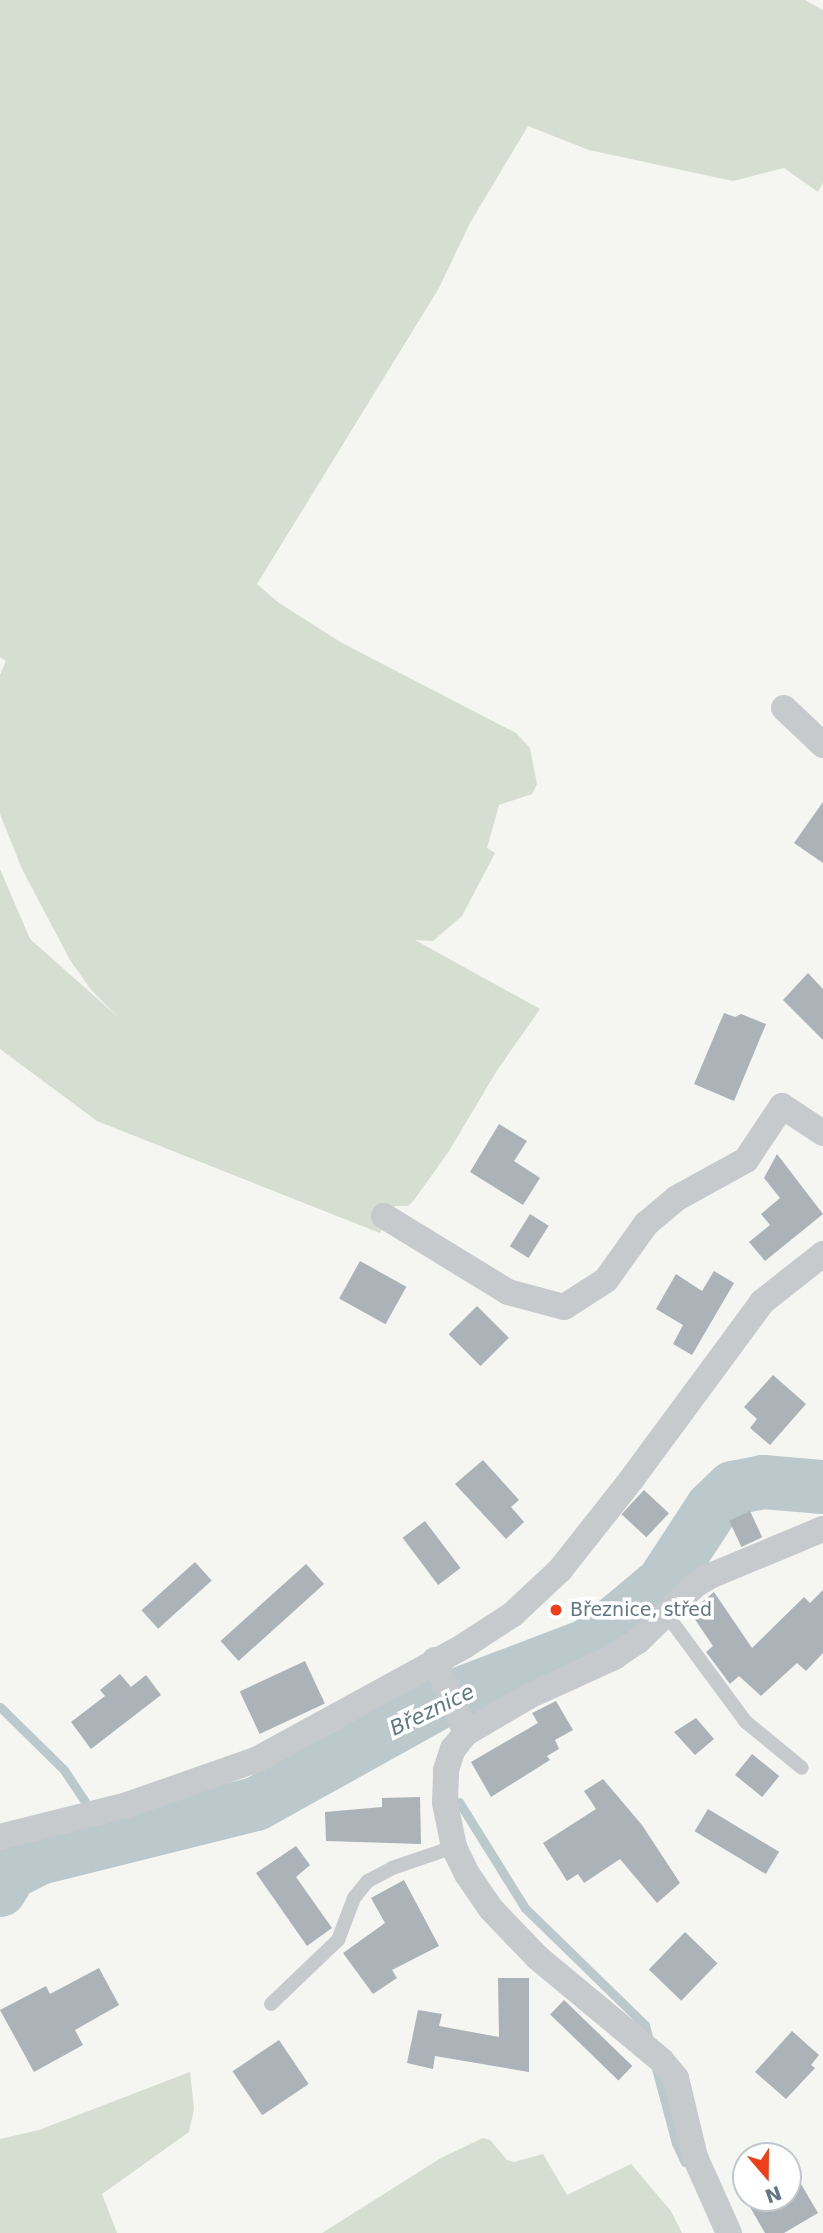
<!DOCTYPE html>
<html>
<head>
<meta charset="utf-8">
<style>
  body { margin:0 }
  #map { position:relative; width:823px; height:2233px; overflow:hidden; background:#f5f5f1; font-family:"DejaVu Sans",sans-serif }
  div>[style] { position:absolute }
  .green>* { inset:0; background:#d6ddd1 }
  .stream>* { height:9px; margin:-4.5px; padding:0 4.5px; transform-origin:4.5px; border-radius:4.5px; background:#bbc8cc }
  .river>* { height:54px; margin:-27px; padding:0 27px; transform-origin:27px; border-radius:27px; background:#bbc8cc }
  .building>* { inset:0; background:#abb3b8; transform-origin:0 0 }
  .service>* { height:14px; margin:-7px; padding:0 7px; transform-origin:7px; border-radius:7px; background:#c7cacd }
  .minor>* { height:26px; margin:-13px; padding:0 13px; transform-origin:13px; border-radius:13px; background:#c7cacd }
  .dots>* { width:19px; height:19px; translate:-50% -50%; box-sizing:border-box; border:4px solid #fff; border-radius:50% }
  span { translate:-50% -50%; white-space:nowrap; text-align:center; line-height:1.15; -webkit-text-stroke:7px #fff; paint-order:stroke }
  .poi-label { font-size:19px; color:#627684 }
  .left { translate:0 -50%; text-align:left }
  .water-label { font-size:21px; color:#5d7981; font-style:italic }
  .north { position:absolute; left:732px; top:2142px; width:70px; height:70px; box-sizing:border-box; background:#fff; border:2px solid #c0c8ce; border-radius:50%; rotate:160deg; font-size:19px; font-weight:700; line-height:28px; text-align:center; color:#627684 }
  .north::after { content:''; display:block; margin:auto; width:24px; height:32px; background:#ee3f18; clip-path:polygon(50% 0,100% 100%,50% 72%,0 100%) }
</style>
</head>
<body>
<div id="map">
  <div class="green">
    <i style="clip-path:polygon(0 0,805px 0,823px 10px,823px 183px,818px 192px,784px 168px,733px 181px,589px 150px,528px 126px,470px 223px,439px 288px,257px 584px,279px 603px,342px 643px,516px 733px,530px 748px,537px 784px,532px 794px,499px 805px,487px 848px,495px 853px,462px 916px,433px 941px,415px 940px,540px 1009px,496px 1072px,449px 1151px,414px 1200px,408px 1206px,395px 1206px,380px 1233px,97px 1121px,0 1049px,0 869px,30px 939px,118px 1017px,92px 991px,70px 960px,22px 869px,0 814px,0 675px,6px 661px,0 657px)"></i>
    <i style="clip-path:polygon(190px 2072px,194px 2109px,189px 2132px,102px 2194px,117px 2233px,0 2233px,0 2139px,39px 2130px)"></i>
    <i style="clip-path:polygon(483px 2138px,490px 2140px,507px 2160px,514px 2162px,543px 2154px,567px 2195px,631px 2164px,671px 2211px,682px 2233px,322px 2233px,441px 2158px)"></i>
  </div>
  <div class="stream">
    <i style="left:0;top:1707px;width:90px;rotate:44.5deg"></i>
    <i style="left:64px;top:1770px;width:83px;rotate:56.3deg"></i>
    <i style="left:436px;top:1728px;width:26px;rotate:-83deg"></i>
    <i style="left:459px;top:1802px;width:125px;rotate:58.1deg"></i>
    <i style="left:525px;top:1908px;width:168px;rotate:44.3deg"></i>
    <i style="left:645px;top:2025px;width:16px;rotate:76deg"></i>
    <i style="left:656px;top:2068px;width:78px;rotate:75.1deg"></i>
    <i style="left:676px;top:2143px;width:21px;rotate:65deg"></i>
  </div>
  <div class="river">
    <i style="left:0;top:1890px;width:20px;rotate:-60deg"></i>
    <i style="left:10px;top:1873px;width:33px;rotate:-27deg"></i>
    <i style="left:39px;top:1858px;width:224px;rotate:-14deg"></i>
    <i style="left:256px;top:1804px;width:210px;rotate:-29.1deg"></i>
    <i style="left:439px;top:1702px;width:160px;rotate:-20.8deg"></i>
    <i style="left:589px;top:1645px;width:97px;rotate:-40deg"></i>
    <i style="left:663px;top:1583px;width:90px;rotate:-56.8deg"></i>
    <i style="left:712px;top:1508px;width:29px;rotate:-44deg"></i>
    <i style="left:733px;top:1488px;width:31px;rotate:-11deg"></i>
    <i style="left:763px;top:1482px;width:60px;rotate:4.8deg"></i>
  </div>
  <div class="building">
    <i style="clip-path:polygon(823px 802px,823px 863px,794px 843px)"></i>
    <i style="clip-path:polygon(808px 973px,823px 989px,823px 1040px,783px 1000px)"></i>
    <i style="clip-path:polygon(724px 1013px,735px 1017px,741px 1014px,766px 1024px,734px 1101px,694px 1084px)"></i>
    <i style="clip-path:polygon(499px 1124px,527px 1141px,514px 1161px,540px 1178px,523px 1205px,470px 1172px)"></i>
    <i style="clip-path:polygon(777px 1154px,823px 1214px,765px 1261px,749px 1242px,770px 1225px,761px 1214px,780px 1198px,764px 1178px)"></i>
    <i style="left:530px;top:1214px;width:22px;height:38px;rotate:32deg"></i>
    <i style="left:360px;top:1261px;width:53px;height:43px;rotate:29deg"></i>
    <i style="clip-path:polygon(714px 1271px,734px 1283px,692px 1355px,673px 1344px,683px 1325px,656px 1309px,676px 1274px,702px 1291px)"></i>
    <i style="left:477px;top:1306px;width:45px;height:40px;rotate:45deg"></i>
    <i style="clip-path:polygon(773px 1375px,806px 1404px,770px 1445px,750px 1428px,757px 1419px,744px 1407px)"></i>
    <i style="clip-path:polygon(483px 1460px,519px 1500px,511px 1507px,524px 1522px,506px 1539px,455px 1484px)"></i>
    <i style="left:644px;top:1490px;width:34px;height:33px;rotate:43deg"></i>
    <i style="left:750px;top:1511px;width:29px;height:23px;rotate:65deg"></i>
    <i style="left:425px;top:1521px;width:59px;height:28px;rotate:53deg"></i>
    <i style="left:195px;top:1562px;width:25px;height:72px;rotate:48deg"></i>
    <i style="left:306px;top:1564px;width:27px;height:115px;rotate:48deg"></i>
    <i style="clip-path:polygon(823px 1590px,823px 1653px,806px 1671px,797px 1663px,761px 1696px,739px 1676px,730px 1684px,706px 1652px,713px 1646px,690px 1612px,714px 1592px,752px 1648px,804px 1597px,810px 1603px)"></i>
    <i style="left:305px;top:1661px;width:47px;height:72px;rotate:65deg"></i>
    <i style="clip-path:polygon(120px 1674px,131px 1687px,146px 1675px,161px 1695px,91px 1749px,71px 1722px,105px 1696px,100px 1690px)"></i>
    <i style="clip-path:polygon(556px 1701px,573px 1730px,555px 1740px,559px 1749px,547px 1756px,550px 1760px,491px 1797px,471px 1762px,538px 1723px,532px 1713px)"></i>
    <i style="clip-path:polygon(696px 1718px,714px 1739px,695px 1755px,674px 1732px)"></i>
    <i style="left:752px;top:1754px;width:35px;height:27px;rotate:39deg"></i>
    <i style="clip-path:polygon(603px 1779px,642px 1825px,680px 1883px,657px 1903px,620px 1859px,584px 1883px,578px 1874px,567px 1881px,543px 1843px,596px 1809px,584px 1791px)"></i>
    <i style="clip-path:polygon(420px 1797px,421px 1844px,326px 1841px,325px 1812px,382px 1807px,382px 1798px)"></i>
    <i style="left:708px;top:1809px;width:83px;height:26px;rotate:31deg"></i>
    <i style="clip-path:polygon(296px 1846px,310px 1865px,296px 1877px,332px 1928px,307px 1946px,256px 1873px)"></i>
    <i style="clip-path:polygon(404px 1880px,439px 1946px,392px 1970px,397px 1978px,373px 1994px,343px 1953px,385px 1923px,371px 1898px)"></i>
    <i style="left:685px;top:1932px;width:45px;height:52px;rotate:44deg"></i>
    <i style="clip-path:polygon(99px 1968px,119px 2005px,75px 2030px,83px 2045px,34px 2072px,0 2010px,46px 1986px,50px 1994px)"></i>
    <i style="clip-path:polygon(498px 1978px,529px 1978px,529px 2072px,435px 2056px,433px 2069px,407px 2063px,418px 2010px,442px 2014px,439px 2026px,499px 2037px)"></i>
    <i style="left:564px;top:2000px;width:95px;height:20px;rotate:44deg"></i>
    <i style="clip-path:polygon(792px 2031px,819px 2055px,811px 2065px,815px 2068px,786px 2099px,755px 2072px)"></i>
    <i style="left:279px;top:2040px;width:53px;height:56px;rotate:56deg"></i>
    <i style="clip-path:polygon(788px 2162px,818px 2213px,784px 2233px,765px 2233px,740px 2190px,746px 2186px,746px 2198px,788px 2198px)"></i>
  </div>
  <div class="service">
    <i style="left:667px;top:1615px;width:133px;rotate:53.6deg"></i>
    <i style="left:746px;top:1722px;width:72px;rotate:39.4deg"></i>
    <i style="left:271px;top:2004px;width:93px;rotate:-43.7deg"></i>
    <i style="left:338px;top:1940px;width:45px;rotate:-69.1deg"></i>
    <i style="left:354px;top:1898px;width:22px;rotate:-51deg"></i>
    <i style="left:368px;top:1881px;width:27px;rotate:-28deg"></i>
    <i style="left:392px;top:1868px;width:65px;rotate:-18.7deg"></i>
  </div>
  <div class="minor">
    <i style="left:784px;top:708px;width:54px;rotate:43.5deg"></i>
    <i style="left:384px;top:1216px;width:145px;rotate:31.5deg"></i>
    <i style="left:508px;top:1292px;width:58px;rotate:15deg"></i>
    <i style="left:564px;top:1307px;width:50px;rotate:-32.7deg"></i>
    <i style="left:606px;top:1280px;width:69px;rotate:-54.5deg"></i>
    <i style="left:646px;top:1224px;width:40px;rotate:-40deg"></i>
    <i style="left:677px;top:1198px;width:79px;rotate:-28.8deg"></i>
    <i style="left:746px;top:1160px;width:65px;rotate:-56.3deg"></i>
    <i style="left:782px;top:1106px;width:49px;rotate:33.4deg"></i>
    <i style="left:435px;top:1660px;width:79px;rotate:67deg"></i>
    <i style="left:0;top:1837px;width:131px;rotate:-14.1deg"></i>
    <i style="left:127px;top:1805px;width:139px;rotate:-19.3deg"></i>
    <i style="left:258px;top:1759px;width:235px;rotate:-28.7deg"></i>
    <i style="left:464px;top:1646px;width:59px;rotate:-33.1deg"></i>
    <i style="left:513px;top:1614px;width:64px;rotate:-43.1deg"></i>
    <i style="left:560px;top:1570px;width:115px;rotate:-51.7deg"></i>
    <i style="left:631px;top:1480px;width:221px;rotate:-53.6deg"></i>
    <i style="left:762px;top:1302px;width:78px;rotate:-38.2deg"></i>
    <i style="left:729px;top:2233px;width:83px;rotate:-114.1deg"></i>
    <i style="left:695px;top:2157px;width:81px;rotate:-103.5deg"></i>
    <i style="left:676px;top:2078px;width:23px;rotate:-130deg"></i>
    <i style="left:661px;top:2060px;width:161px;rotate:-140.3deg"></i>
    <i style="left:537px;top:1957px;width:66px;rotate:-133.8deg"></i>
    <i style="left:491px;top:1909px;width:42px;rotate:-124.4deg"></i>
    <i style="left:467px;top:1874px;width:30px;rotate:-116deg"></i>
    <i style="left:454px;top:1847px;width:45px;rotate:-101.6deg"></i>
    <i style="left:445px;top:1803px;width:33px;rotate:-88deg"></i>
    <i style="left:446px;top:1770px;width:22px;rotate:-72deg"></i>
    <i style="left:453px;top:1749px;width:21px;rotate:-51deg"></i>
    <i style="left:466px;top:1733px;width:73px;rotate:-30.4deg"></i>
    <i style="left:529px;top:1696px;width:94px;rotate:-24.6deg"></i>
    <i style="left:614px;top:1657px;width:29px;rotate:-34deg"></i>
    <i style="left:638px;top:1641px;width:80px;rotate:-44.5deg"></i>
    <i style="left:695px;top:1585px;width:17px;rotate:-31deg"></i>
    <i style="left:710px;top:1576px;width:122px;rotate:-22.6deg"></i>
  </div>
  <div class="dots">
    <i style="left:556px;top:1610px;background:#ee3f18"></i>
  </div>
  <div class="poi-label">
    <span class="left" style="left:570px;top:1610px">Březnice, střed</span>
  </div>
  <div class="water-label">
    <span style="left:432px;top:1710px;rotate:-26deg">Březnice</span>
  </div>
  <div class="north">N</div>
</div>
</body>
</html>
